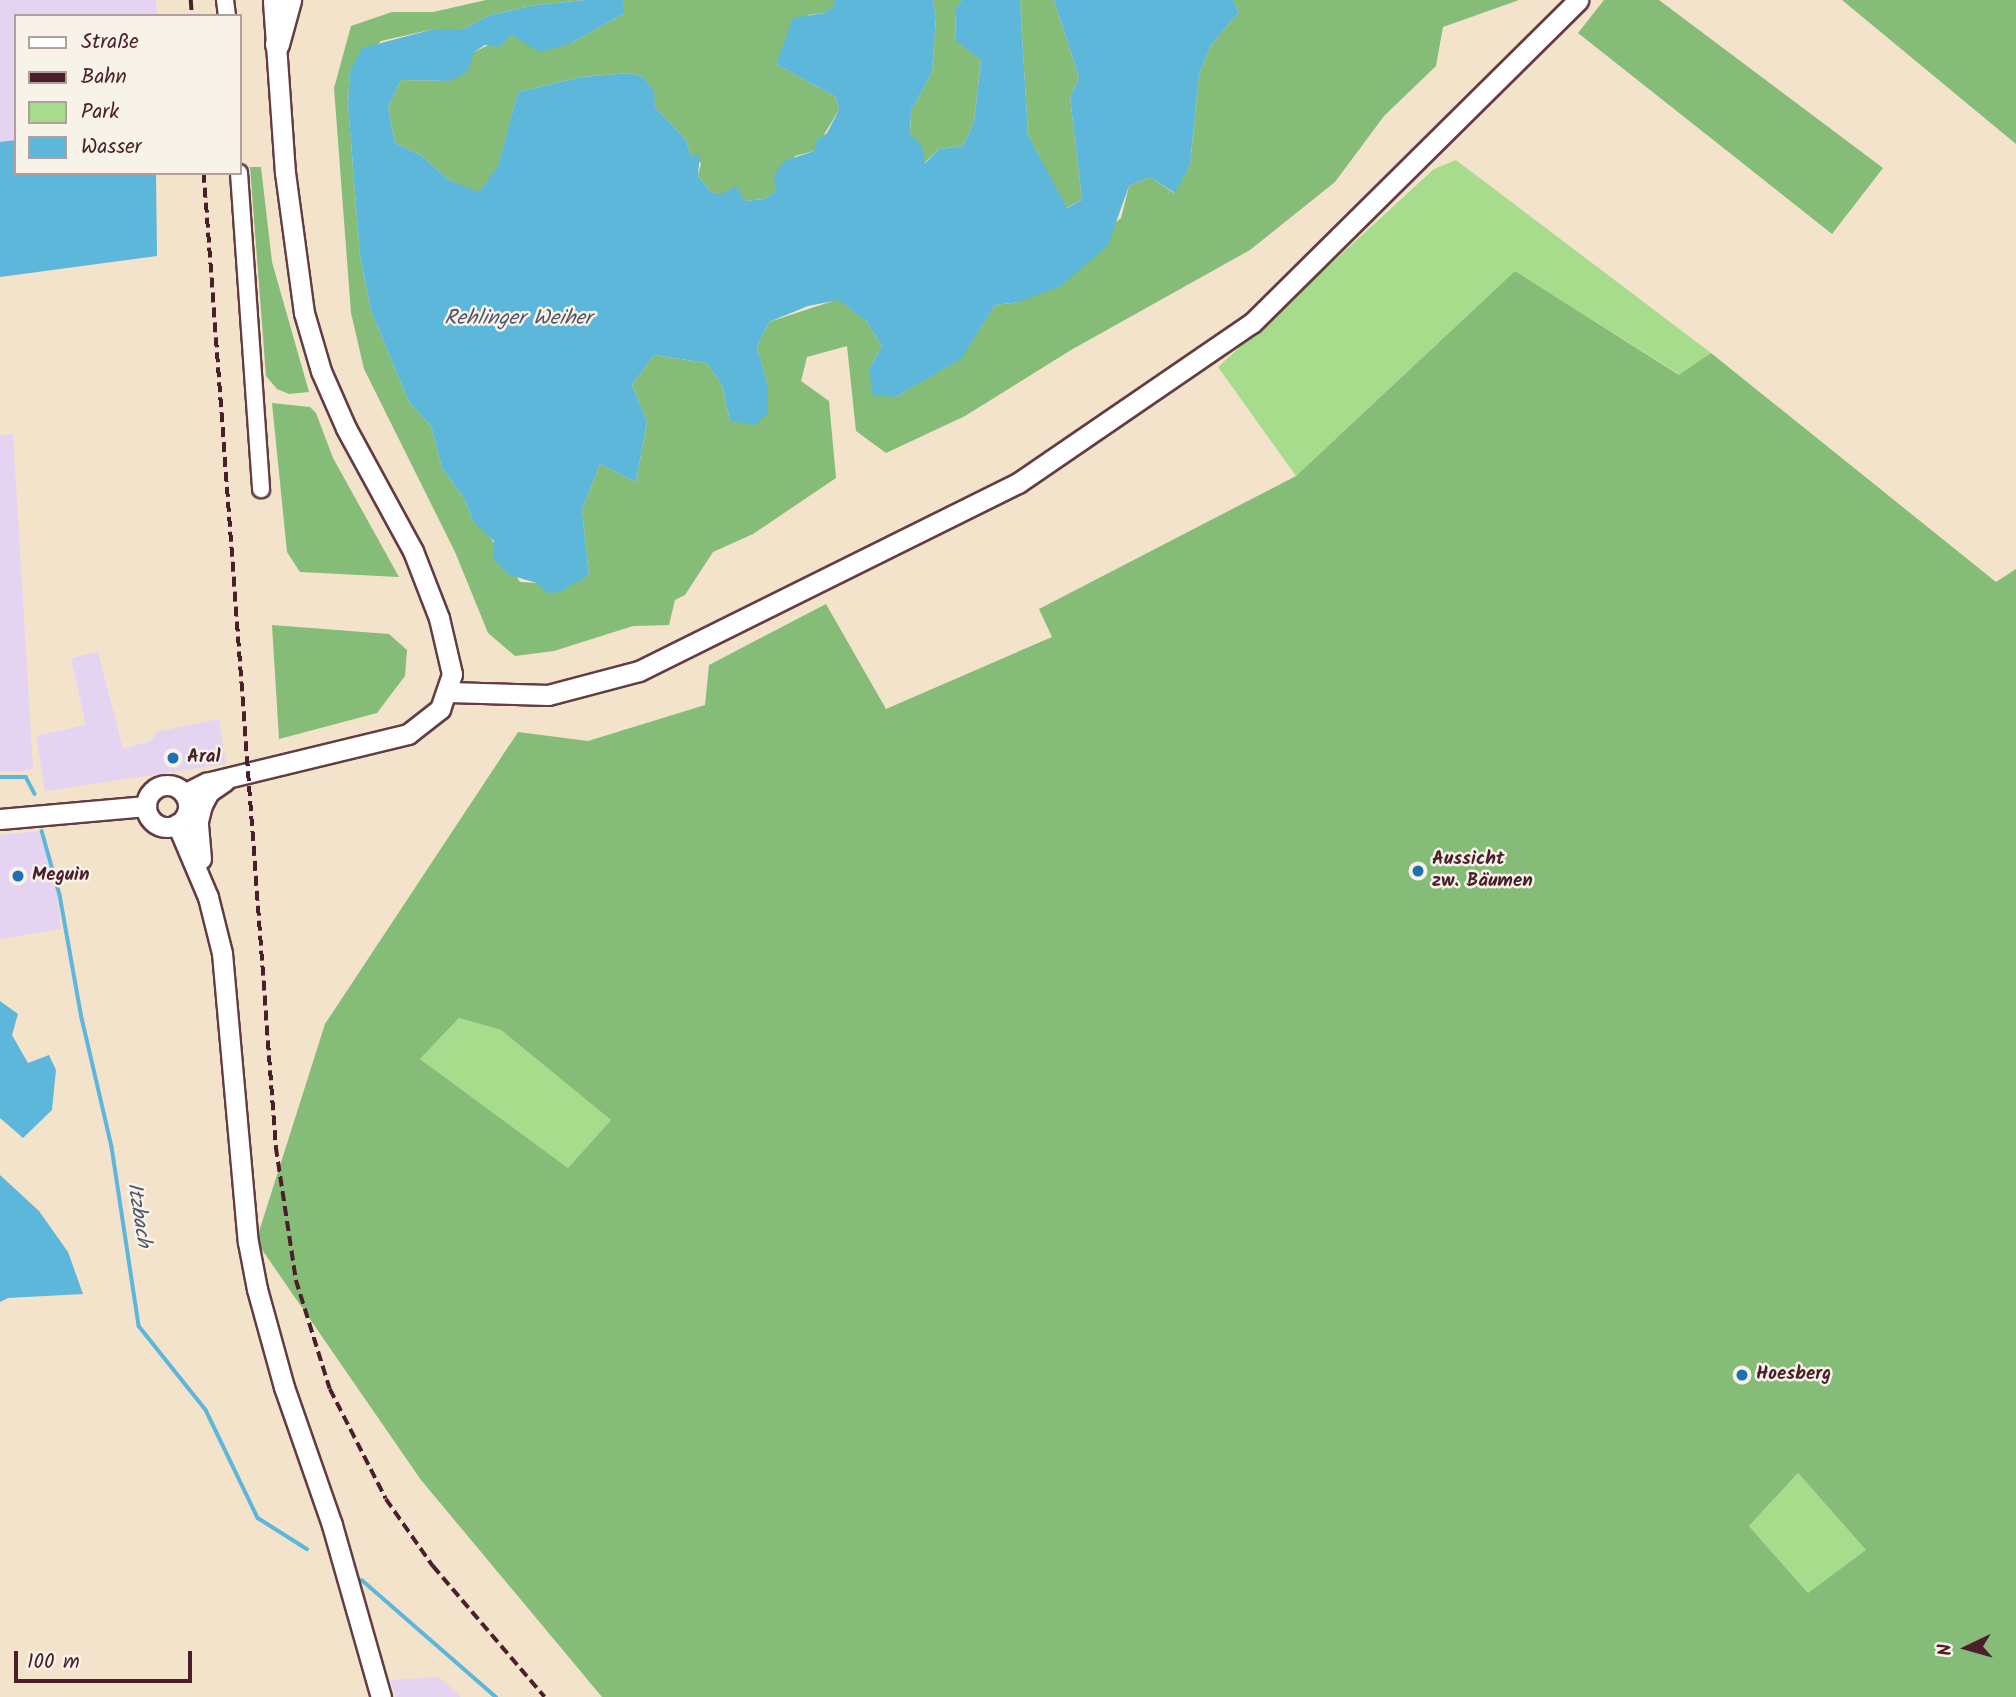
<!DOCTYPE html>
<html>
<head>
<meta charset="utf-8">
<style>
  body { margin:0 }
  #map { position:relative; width:2016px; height:1697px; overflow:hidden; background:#f4e3cb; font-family:Kalam,sans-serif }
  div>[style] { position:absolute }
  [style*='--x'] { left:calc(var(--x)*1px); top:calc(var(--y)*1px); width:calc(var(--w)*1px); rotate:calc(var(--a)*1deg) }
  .built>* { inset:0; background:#e4d3f1 }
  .green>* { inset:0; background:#a6dc8c }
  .forest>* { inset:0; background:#84bc78 }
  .water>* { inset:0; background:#5db7db }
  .stream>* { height:3.5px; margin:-1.75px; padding:0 1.75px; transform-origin:1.75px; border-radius:1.75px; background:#5db7db }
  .roads { filter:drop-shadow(2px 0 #643c43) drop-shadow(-2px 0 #643c43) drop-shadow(0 2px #643c43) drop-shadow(0 -2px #643c43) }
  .minor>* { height:16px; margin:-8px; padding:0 8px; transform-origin:8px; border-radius:8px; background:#fff }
  .major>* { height:19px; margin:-9.5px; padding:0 9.5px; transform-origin:9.5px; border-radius:9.5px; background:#fff }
  .major>.ring { margin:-9.5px; padding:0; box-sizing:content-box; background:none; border:19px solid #fff; border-radius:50% }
  .highway>* { height:23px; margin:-11.5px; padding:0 11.5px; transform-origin:11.5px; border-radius:11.5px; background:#fff }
  .rail>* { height:3.5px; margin-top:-1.75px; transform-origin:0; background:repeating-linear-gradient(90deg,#4a1f2b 0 10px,transparent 0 15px) }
  .dots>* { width:19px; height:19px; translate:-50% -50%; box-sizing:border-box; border:4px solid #f7f3e8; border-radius:50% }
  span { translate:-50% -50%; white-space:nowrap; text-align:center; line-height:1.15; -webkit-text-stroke:5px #f7f3e8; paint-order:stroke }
  .poi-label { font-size:19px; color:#4a1f2b; font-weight:700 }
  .left { translate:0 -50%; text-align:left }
  .water-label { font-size:21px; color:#515469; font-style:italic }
  .legend { position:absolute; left:14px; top:14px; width:228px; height:161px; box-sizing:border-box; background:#f7f3e8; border:2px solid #b29e9c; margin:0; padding:9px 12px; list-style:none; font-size:21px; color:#4a1f2b }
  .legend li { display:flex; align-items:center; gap:14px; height:35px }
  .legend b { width:35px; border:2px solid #b29e9c }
  .north { position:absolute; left:1932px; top:1613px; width:70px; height:70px; -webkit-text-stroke:5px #f7f3e8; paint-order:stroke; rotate:265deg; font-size:19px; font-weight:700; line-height:28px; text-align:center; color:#4a1f2b }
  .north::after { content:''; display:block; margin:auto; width:24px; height:32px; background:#4a1f2b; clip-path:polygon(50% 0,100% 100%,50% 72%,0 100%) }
  .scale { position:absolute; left:14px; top:1651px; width:178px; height:32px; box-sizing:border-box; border:4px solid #4a1f2b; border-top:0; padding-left:9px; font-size:21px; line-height:24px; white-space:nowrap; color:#4a1f2b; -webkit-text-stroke:5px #f7f3e8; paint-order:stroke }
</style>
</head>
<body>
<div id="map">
  <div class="built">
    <i style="clip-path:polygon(0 0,156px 0,157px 16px,16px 16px,16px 140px,0 142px)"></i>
    <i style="clip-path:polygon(13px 434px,33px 769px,22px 771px,0 771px,0 435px)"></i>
    <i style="clip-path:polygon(98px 652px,123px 749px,152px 741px,156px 732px,219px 719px,226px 764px,45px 791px,36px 736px,86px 725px,71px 658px)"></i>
    <i style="clip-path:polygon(39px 831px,56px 889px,61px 929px,0 939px,0 835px)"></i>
    <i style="clip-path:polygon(439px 1677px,461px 1697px,396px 1697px,390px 1680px)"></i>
  </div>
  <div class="green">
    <i style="clip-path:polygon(1456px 160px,1711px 353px,1680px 375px,1515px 271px,1296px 476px,1218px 367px,1434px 169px)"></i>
    <i style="clip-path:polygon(459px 1018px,501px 1030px,611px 1120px,568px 1168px,420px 1059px)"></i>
    <i style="clip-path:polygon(1798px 1473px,1867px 1551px,1808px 1593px,1749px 1526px)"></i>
  </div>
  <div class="forest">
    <i style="clip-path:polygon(486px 0,585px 0,536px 5px,490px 15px,463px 29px,434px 29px,381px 41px,350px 71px,348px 104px,360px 256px,371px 311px,409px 402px,431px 426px,442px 468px,464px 498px,473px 521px,484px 528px,520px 582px,537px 583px,578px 581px,589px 575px,582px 510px,600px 464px,636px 482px,647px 422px,632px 385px,654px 355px,707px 363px,722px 385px,730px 421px,767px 383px,757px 347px,769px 322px,839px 299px,866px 321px,882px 346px,869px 369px,896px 397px,960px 359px,995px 305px,1019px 302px,1121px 218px,1129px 186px,1150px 177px,1174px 193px,1190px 165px,1199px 74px,1211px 45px,1239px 12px,1233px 0,1519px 0,1443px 27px,1436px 66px,1384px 116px,1335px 182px,1250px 250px,1071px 350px,965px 416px,886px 453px,856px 431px,847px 346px,807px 357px,801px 381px,829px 401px,836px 478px,753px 534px,713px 552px,685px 595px,675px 600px,669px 625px,633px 626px,554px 651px,515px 656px,488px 633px,455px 552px,364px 369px,351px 313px,334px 88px,351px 26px,392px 12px,433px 12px)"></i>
    <i style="clip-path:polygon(623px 0,834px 0,836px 5px,824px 13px,808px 15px,776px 64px,836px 97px,839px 110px,814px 151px,795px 156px,776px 191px,764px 199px,745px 201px,711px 192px,698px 176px,701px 163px,691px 156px,686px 140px,655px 107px,653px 91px,643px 77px,630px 73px,581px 77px,518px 92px,498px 167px,479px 193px,449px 180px,422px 156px,395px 143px,388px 107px,401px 80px,450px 81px,474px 52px,511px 34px,533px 45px,570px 44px,623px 14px)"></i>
    <i style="clip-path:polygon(933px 0,962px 0,955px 10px,956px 40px,981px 60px,974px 122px,963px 146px,939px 149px,924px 163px,910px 134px,911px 111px,932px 72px,936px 17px)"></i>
    <i style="clip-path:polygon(1020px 0,1054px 0,1079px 78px,1070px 97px,1082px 200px,1066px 208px,1028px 135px)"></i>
    <i style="clip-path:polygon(1604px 0,1659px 0,1883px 168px,1832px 234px,1578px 33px)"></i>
    <i style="clip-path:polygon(1842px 0,2016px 0,2016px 144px)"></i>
    <i style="clip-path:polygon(250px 167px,261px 167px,272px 262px,309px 392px,289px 394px,277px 389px,266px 376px)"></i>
    <i style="clip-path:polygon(evenodd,1515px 271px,1679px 375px,1711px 353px,1996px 582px,2016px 569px,2016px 1697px,602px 1697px,421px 1480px,256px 1241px,325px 1024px,518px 732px,588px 741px,705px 705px,709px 665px,826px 604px,886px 709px,1052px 637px,1039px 609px,1296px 476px,1515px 271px,459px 1018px,501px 1030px,611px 1120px,568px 1168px,420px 1059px,459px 1018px,1515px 271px,1798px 1473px,1866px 1550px,1808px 1593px,1749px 1526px,1798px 1473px)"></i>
    <i style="clip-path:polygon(272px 403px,310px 407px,316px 413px,333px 458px,399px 577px,300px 572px,287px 552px)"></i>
    <i style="clip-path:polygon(272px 625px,389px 634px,407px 650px,405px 676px,377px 713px,279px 739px)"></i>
  </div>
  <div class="water">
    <i style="clip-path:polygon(585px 0,623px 0,623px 14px,570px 44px,540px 52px,511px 35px,499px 47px,485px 45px,474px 52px,467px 72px,450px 81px,401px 80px,388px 107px,395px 143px,422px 156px,449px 180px,479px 192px,498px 166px,518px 92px,581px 77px,630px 73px,643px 77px,654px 91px,655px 107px,686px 140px,691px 156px,700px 154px,698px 176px,711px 192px,722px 194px,736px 186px,745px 201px,764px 199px,776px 191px,774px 175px,784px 161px,814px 151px,816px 141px,827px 133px,839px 110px,836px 97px,776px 64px,793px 18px,824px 13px,835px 5px,834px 0,933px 0,936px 17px,932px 72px,911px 111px,910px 134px,922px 146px,925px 163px,939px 149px,963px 146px,974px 122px,981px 60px,956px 41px,955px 9px,962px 0,1020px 0,1028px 135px,1067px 208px,1082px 200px,1070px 97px,1079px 78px,1054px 0,1233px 0,1239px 12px,1211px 45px,1199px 74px,1190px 165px,1175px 193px,1150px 177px,1129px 186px,1108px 245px,1061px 286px,1019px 302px,995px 305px,961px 359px,896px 397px,873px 395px,869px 369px,882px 346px,866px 321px,839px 300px,808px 306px,769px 322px,757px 347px,767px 383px,768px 413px,755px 425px,730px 421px,722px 385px,707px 363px,654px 355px,632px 385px,647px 422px,636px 482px,600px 464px,582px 510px,589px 575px,560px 592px,547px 593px,537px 583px,509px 575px,493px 559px,494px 541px,473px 521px,464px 498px,442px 468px,431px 426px,409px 402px,371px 311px,360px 256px,348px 104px,350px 71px,362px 48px,434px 29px,463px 29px,490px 15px,536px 5px)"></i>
    <i style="clip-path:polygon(16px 140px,16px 173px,156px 173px,157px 256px,0 277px,0 142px)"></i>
    <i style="clip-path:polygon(0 1001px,18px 1014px,12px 1035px,28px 1063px,49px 1055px,56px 1070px,52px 1110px,23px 1138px,0 1118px)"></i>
    <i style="clip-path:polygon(0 1175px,39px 1211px,68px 1252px,83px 1294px,8px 1298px,0 1302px)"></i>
  </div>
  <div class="stream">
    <i style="--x:0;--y:777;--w:26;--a:0"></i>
    <i style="--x:26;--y:777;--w:19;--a:62"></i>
    <i style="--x:42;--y:831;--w:66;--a:74.3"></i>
    <i style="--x:60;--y:895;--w:125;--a:79.9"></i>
    <i style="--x:82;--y:1018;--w:132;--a:76.9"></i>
    <i style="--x:112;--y:1147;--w:181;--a:81.4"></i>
    <i style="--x:139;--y:1326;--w:107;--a:51.4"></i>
    <i style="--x:206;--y:1410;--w:120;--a:64.3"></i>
    <i style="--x:258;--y:1518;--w:58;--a:32.3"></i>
    <i style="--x:362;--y:1580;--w:178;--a:41.1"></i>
  </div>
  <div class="roads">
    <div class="minor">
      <i style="--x:225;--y:0;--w:16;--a:83"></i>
      <i style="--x:239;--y:173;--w:317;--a:86"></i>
    </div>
    <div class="major">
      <i style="--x:449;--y:692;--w:99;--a:1.7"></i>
      <i style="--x:548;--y:695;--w:94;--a:-14.8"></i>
      <i style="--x:639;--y:671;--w:423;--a:-26.4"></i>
      <i style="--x:1018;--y:483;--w:283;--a:-34.4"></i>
      <i style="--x:1252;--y:323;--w:459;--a:-44.7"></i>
      <i class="ring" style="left:146px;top:785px;width:23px;height:23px"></i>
      <i style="--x:184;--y:794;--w:25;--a:-27"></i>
      <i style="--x:206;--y:783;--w:208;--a:-13.6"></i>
      <i style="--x:408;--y:734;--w:41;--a:-38"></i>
      <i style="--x:440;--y:709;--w:37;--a:-71"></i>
      <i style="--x:452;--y:674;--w:57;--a:-103.1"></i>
      <i style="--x:439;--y:618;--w:72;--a:-111.2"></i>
      <i style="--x:413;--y:551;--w:140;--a:-118.6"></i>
      <i style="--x:346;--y:428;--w:62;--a:-113.7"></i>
      <i style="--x:321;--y:371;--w:60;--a:-106.3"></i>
      <i style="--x:304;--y:313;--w:141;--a:-97.7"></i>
      <i style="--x:285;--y:173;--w:173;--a:-94"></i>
      <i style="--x:0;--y:819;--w:147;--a:-5.1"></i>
      <i style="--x:177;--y:824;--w:79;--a:67"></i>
      <i style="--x:208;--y:897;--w:58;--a:76"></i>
      <i style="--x:222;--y:953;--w:290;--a:84.9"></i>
      <i style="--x:248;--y:1242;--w:48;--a:79.2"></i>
      <i style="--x:257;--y:1289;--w:102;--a:74.6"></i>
      <i style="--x:284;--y:1387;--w:146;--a:70.8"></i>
      <i style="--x:332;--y:1525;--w:179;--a:74.1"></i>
      <i style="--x:201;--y:859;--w:38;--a:-95"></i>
      <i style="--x:198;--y:821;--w:16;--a:-76"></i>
      <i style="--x:202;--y:805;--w:15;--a:-62"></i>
      <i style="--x:209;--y:792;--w:19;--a:-35"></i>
    </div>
    <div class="highway">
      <i style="--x:277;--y:44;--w:46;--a:-74.7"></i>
    </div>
  </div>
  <div class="rail">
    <i style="--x:191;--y:0;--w:16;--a:86"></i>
    <i style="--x:204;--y:173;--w:977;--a:85.77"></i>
    <i style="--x:276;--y:1147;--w:134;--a:81.4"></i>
    <i style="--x:296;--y:1280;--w:114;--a:72.7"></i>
    <i style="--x:330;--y:1389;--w:123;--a:63"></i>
    <i style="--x:386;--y:1499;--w:82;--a:55"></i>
    <i style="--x:433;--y:1566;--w:172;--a:49.5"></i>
  </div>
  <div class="dots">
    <i style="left:173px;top:758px;background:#1f6fb2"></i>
    <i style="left:1418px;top:871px;background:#1f6fb2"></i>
    <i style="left:18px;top:876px;background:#1f6fb2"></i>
    <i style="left:1742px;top:1375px;background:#1f6fb2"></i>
  </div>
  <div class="poi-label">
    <span class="left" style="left:187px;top:758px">Aral</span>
    <span class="left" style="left:1432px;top:871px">Aussicht<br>zw. Bäumen</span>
    <span class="left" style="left:32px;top:876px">Meguin</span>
    <span class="left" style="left:1756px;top:1375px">Hoesberg</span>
  </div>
  <div class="water-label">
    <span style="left:518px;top:319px">Rehlinger Weiher</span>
    <span style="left:138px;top:1215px;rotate:81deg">Itzbach</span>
  </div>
  <ul class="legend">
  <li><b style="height:9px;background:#fff"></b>Straße</li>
  <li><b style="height:9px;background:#4a1f2b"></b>Bahn</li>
  <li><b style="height:19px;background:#a6dc8c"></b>Park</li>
  <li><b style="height:19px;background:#5db7db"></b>Wasser</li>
  </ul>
  <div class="north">N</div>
  <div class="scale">100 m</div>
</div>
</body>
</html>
